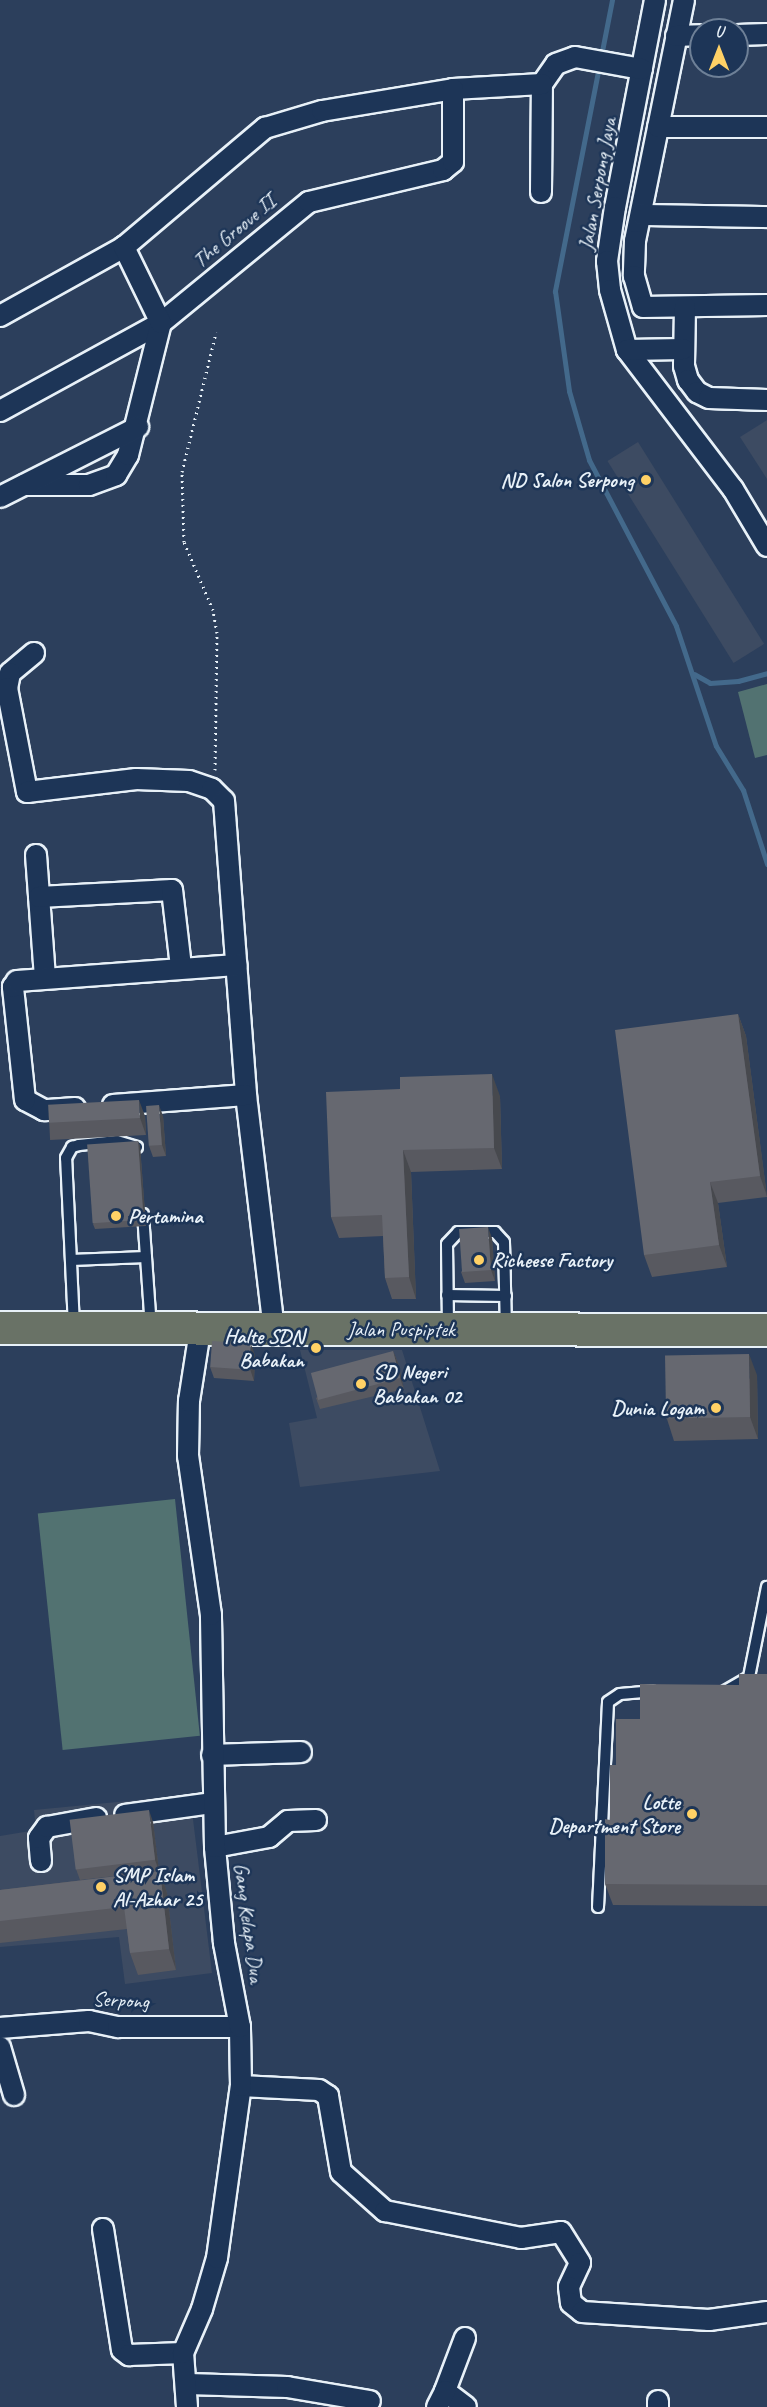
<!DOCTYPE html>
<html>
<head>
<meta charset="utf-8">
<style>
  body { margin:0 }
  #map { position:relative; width:767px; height:2407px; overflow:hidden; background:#2c3f5c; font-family:Caveat,sans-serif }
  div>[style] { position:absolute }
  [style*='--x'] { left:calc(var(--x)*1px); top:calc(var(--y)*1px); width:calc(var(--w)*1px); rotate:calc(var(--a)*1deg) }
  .built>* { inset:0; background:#3d4b62; transform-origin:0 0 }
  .green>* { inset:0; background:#527271; transform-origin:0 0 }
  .stream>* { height:5px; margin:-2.5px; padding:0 2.5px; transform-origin:2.5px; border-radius:2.5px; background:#43698b }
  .path>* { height:3px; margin-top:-1.5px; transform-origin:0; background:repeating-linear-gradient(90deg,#e8f1f8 0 1.5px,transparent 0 6px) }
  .roads { filter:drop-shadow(2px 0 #e8f1f8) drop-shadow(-2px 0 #e8f1f8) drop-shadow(0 2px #e8f1f8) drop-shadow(0 -2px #e8f1f8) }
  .lane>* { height:10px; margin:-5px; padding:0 5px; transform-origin:5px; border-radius:5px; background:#1d3557 }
  .street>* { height:20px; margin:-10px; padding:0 10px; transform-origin:10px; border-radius:10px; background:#1d3557 }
  .primary>* { height:32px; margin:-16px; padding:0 16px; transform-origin:16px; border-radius:16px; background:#697266 }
  .wall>* { inset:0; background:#585960; transform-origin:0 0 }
  .shaded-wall>* { inset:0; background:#47494e }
  .building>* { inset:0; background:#666870; transform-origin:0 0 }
  .dots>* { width:16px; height:16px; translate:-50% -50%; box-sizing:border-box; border:3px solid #1d3557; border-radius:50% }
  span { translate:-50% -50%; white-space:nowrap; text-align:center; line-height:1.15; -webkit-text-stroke:5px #1d3557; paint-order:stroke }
  .street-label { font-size:21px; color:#e8f1f8 }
  .poi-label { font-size:21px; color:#e8f1f8; font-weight:700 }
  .right { translate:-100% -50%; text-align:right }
  .left { translate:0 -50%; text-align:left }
  .north { position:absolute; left:689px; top:18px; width:60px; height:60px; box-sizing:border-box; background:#1d3557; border:2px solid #6e8097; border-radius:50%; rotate:0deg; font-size:16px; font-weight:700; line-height:24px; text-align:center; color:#e8f1f8 }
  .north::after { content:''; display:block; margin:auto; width:21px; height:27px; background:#ffd166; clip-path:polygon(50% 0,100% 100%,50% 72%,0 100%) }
</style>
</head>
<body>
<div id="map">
  <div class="built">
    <i style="clip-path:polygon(767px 420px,767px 479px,740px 437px)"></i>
    <i style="left:638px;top:442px;width:238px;height:36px;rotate:58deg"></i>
    <i style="clip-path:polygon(300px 1350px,402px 1350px,440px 1471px,300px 1487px,289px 1423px,317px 1418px)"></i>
    <i style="clip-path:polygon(190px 1795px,212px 1973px,125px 1984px,119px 1937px,0 1947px,0 1836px,36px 1830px,34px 1810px)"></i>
  </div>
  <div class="green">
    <i style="clip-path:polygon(767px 684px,767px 755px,755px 758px,738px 692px)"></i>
    <i style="left:175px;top:1499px;width:238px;height:138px;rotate:84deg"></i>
  </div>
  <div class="stream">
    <i style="--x:612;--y:0;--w:297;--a:101.1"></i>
    <i style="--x:555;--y:291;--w:101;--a:82"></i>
    <i style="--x:569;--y:391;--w:72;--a:73.8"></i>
    <i style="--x:589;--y:460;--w:187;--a:62.3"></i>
    <i style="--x:676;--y:626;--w:126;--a:71.6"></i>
    <i style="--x:716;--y:746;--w:52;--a:58.5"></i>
    <i style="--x:743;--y:790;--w:78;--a:72"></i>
    <i style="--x:694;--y:674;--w:18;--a:29"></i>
    <i style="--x:710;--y:683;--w:28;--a:-4"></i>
    <i style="--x:738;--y:681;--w:30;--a:-15"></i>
  </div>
  <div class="path">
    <i style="--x:215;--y:770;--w:137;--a:-89.2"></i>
    <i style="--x:217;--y:633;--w:23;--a:-100"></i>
    <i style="--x:213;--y:610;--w:74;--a:-113.1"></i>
    <i style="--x:184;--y:542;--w:70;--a:-91.6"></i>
    <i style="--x:182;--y:472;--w:144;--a:-76.3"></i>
  </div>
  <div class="roads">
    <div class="lane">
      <i style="--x:143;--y:1214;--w:113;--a:86"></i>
      <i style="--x:71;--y:1260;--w:75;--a:-2.3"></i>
      <i style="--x:447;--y:1295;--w:59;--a:1"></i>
      <i style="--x:74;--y:1326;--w:168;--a:-92.7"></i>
      <i style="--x:66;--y:1158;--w:13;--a:-61"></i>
      <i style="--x:72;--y:1147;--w:7;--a:-16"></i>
      <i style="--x:79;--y:1145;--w:38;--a:-6"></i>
      <i style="--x:117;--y:1141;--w:21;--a:17"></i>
      <i style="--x:448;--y:1326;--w:82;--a:-90.7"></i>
      <i style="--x:447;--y:1244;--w:16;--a:-47"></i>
      <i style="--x:458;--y:1232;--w:37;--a:0"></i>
      <i style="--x:495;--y:1232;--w:13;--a:48"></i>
      <i style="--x:504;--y:1242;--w:86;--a:88.7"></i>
      <i style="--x:725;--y:1691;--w:28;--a:-30"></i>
      <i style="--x:749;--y:1677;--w:92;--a:-78.7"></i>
      <i style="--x:598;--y:1907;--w:205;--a:-87.2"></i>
      <i style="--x:608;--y:1702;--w:14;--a:-34"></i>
      <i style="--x:620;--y:1694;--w:32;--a:-5"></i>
    </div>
    <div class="street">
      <i style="--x:655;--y:0;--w:211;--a:100.9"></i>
      <i style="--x:615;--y:207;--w:55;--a:98.4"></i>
      <i style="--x:607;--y:261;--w:29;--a:84"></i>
      <i style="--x:610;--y:290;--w:62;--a:74.2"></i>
      <i style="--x:627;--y:350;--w:175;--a:52.7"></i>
      <i style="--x:733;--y:489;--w:66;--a:59.2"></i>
      <i style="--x:684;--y:0;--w:246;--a:101.5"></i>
      <i style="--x:635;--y:241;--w:35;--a:92"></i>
      <i style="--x:634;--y:276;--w:32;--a:74"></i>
      <i style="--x:643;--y:307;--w:124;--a:-0.9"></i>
      <i style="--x:737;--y:35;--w:30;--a:-2"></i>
      <i style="--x:676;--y:36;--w:25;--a:-2"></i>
      <i style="--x:658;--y:127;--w:109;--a:0"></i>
      <i style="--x:541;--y:192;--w:108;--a:-89.5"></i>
      <i style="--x:542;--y:84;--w:24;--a:-55"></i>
      <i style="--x:556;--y:64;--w:20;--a:-20"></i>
      <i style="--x:575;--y:57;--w:68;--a:10.2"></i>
      <i style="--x:641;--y:215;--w:126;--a:0.9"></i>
      <i style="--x:685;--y:307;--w:59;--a:91"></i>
      <i style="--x:684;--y:366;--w:15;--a:74"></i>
      <i style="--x:688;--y:380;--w:15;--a:53"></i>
      <i style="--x:697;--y:392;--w:13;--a:27"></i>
      <i style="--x:709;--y:398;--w:58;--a:2"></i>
      <i style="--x:0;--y:316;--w:142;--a:-29.1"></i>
      <i style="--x:124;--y:247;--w:185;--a:-40.2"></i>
      <i style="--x:265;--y:128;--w:59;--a:-16.6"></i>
      <i style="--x:322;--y:111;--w:133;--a:-9.5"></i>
      <i style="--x:453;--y:89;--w:89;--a:-3.2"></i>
      <i style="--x:627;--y:350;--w:56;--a:-1"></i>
      <i style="--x:0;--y:411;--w:183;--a:-28.7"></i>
      <i style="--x:161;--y:323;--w:191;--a:-39.3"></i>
      <i style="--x:309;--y:202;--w:138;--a:-13.4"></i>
      <i style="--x:443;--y:170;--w:13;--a:-39"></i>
      <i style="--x:453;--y:162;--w:73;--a:-90"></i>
      <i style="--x:24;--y:485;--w:65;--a:0"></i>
      <i style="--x:89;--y:485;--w:29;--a:-20"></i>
      <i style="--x:116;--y:475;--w:23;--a:-59"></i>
      <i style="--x:128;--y:455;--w:136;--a:-76"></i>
      <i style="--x:161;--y:323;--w:85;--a:-116"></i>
      <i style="--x:0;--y:497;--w:155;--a:-26.9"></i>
      <i style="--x:34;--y:653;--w:31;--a:140"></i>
      <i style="--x:10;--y:673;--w:15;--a:101"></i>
      <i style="--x:7;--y:688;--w:106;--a:79.1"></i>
      <i style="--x:27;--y:792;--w:110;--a:-6.8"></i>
      <i style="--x:136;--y:779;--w:53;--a:2.2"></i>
      <i style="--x:189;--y:781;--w:24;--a:19"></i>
      <i style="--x:212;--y:789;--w:17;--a:45"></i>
      <i style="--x:224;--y:801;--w:295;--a:85.7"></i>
      <i style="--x:246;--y:1095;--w:236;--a:83.2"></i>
      <i style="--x:36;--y:855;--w:122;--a:85.8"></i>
      <i style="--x:39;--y:897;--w:133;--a:-3"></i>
      <i style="--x:172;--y:890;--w:78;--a:83.3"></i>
      <i style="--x:113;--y:1105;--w:133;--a:-4.3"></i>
      <i style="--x:75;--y:1108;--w:31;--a:176"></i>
      <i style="--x:44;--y:1110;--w:21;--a:-152"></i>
      <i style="--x:25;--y:1100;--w:114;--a:-96.1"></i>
      <i style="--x:13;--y:987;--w:7;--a:-56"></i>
      <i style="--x:17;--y:981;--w:220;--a:-4.2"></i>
      <i style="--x:212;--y:1755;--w:89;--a:-1.9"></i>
      <i style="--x:125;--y:1815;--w:89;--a:-7.8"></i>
      <i style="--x:215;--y:1847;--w:55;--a:-10.5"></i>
      <i style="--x:269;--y:1837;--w:25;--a:-40"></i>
      <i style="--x:288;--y:1821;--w:28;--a:-2"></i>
      <i style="--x:41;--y:1861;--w:23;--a:-95"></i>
      <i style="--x:39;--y:1838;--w:14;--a:-54"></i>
      <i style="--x:47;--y:1827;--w:50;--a:-10.4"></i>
      <i style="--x:0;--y:2028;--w:89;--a:-4.5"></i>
      <i style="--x:89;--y:2021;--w:30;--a:12"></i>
      <i style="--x:118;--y:2027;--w:122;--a:0"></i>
      <i style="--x:0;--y:2047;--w:50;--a:73.7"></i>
      <i style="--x:241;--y:2086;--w:78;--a:2.9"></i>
      <i style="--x:319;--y:2090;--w:11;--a:34"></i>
      <i style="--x:328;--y:2096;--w:77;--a:80.3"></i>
      <i style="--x:341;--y:2172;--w:59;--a:41.6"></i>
      <i style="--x:385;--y:2211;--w:139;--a:11.2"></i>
      <i style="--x:521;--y:2238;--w:40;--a:-8.5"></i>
      <i style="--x:561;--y:2232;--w:36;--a:58"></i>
      <i style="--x:580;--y:2263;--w:26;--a:115"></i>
      <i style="--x:569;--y:2287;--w:16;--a:83"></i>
      <i style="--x:571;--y:2303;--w:14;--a:39"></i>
      <i style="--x:582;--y:2312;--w:127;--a:3.6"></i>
      <i style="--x:709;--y:2320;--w:59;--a:-7.9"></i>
      <i style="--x:103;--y:2229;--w:122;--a:81.1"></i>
      <i style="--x:122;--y:2350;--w:9;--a:36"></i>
      <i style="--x:129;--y:2355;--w:54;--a:-2.1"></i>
      <i style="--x:465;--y:2338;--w:57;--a:110.7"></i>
      <i style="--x:445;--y:2391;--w:26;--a:37"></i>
      <i style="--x:188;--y:2384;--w:99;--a:1.7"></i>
      <i style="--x:287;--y:2387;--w:84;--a:9.6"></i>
      <i style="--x:187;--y:2407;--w:54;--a:-94.2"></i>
      <i style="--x:183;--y:2353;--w:48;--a:-66.6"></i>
      <i style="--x:202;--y:2309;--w:53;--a:-73.6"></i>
      <i style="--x:217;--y:2258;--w:174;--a:-82.1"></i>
      <i style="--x:241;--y:2086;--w:59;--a:-91"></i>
      <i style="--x:240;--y:2027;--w:86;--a:-100.8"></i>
      <i style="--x:224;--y:1943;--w:96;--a:-95.4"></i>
      <i style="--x:215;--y:1847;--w:232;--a:-91"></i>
      <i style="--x:211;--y:1615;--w:161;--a:-98.2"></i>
      <i style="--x:188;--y:1456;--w:55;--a:-89"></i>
      <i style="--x:189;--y:1401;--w:71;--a:-81.1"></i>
      <i style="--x:437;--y:2407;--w:18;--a:-63"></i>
      <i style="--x:658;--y:2407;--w:6;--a:-90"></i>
    </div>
    <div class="primary">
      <i style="--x:0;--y:1328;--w:767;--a:0.15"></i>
    </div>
  </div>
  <div class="wall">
    <i style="clip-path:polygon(738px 1014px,746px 1036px,767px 1197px,718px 1203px,727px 1267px,652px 1277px,644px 1255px)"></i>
    <i style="clip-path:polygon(400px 1089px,500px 1096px,502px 1169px,411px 1172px,416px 1299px,392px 1299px,385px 1278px,383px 1236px,339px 1238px,331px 1217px)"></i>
    <i style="left:145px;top:1116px;width:19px;height:96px;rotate:87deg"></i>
    <i style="clip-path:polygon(163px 1116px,166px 1156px,153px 1157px,149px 1146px)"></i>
    <i style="clip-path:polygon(138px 1141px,140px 1146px,146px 1226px,95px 1229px,93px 1224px)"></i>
    <i style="clip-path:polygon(492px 1238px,495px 1281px,465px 1283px,461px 1272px)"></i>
    <i style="clip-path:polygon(393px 1351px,398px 1363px,404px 1389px,320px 1409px,316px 1398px)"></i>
    <i style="clip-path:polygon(255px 1355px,254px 1381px,214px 1378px,210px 1367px)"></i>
    <i style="clip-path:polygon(757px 1375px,758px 1439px,674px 1441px,667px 1419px)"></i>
    <i style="clip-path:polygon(767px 1674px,767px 1906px,613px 1905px,605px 1884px,610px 1820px,616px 1765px,739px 1685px)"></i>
    <i style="clip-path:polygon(153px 1822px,159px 1871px,80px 1880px,76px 1869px)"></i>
    <i style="clip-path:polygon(160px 1871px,167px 1893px,176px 1970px,138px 1975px,130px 1953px,127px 1929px,0 1943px,0 1890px)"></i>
  </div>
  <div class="shaded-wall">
    <i style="clip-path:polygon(738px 1014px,746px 1036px,767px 1196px,760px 1176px)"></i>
    <i style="clip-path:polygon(492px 1074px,500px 1096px,502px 1169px,494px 1148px)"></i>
    <i style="clip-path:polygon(139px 1100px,145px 1116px,146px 1135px,140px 1118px)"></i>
    <i style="clip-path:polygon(159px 1105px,163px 1116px,166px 1156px,162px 1145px)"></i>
    <i style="clip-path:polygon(138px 1141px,140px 1146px,146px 1226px,144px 1220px)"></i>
    <i style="clip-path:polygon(403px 1150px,411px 1172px,416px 1299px,409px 1277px)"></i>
    <i style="clip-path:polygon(710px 1182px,718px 1203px,727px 1267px,719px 1245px)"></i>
    <i style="clip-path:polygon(488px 1227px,492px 1238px,495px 1281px,491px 1270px)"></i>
    <i style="clip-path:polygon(251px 1344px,255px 1355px,254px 1381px,250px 1369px)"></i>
    <i style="clip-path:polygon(393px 1351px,398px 1363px,404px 1389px,400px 1378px)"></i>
    <i style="clip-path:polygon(749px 1354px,757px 1375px,758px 1439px,750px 1417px)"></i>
    <i style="clip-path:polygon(149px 1810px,153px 1822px,159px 1871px,155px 1860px)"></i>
    <i style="clip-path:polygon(160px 1871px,167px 1893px,176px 1970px,169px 1949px)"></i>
  </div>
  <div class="building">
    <i style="clip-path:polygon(738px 1014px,760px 1176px,710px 1182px,719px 1245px,644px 1255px,615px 1030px)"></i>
    <i style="clip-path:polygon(492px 1074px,494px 1148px,403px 1150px,409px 1277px,385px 1278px,382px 1215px,331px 1217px,326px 1092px,400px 1089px,400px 1077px)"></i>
    <i style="left:139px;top:1100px;width:18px;height:91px;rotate:87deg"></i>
    <i style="left:159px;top:1105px;width:40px;height:13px;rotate:86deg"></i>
    <i style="left:138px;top:1141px;width:79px;height:51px;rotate:86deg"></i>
    <i style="left:488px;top:1227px;width:43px;height:29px;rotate:86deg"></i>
    <i style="left:212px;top:1341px;width:39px;height:26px;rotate:4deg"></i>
    <i style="left:393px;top:1351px;width:28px;height:85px;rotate:75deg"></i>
    <i style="left:749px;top:1354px;width:63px;height:84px;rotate:89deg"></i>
    <i style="clip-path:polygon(739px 1674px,767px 1674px,767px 1885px,605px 1884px,605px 1819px,610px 1820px,610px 1765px,616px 1765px,616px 1719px,640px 1719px,640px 1684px,739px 1685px)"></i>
    <i style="left:149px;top:1810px;width:50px;height:80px;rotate:83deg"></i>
    <i style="clip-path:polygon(160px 1871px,169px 1949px,130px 1953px,124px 1907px,0 1921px,0 1890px)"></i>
  </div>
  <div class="dots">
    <i style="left:646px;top:480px;background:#ffd166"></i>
    <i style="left:116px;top:1216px;background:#ffd166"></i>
    <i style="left:479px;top:1260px;background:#ffd166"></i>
    <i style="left:316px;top:1348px;background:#ffd166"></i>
    <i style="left:361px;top:1384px;background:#ffd166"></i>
    <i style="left:716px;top:1408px;background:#ffd166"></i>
    <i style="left:692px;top:1814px;background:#ffd166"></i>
    <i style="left:101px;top:1887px;background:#ffd166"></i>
  </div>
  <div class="street-label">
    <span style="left:597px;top:184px;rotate:-80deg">Jalan Serpong Jaya</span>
    <span style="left:234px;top:231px;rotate:-40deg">The Groove II</span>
    <span style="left:401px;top:1329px">Jalan Puspiptek</span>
    <span style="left:249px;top:1923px;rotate:82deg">Gang Kelapa Dua</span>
    <span style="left:121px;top:2000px;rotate:3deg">Serpong</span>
  </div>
  <div class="poi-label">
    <span class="right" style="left:634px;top:480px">ND Salon Serpong</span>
    <span class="left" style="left:128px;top:1216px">Pertamina</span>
    <span class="left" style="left:491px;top:1260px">Richeese Factory</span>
    <span class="right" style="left:304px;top:1348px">Halte SDN<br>Babakan</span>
    <span class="left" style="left:373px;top:1384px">SD Negeri<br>Babakan 02</span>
    <span class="right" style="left:704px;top:1408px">Dunia Logam</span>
    <span class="right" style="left:680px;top:1814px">Lotte<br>Department Store</span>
    <span class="left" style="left:113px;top:1887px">SMP Islam<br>Al-Azhar 25</span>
  </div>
  <div class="north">U</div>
</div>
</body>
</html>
